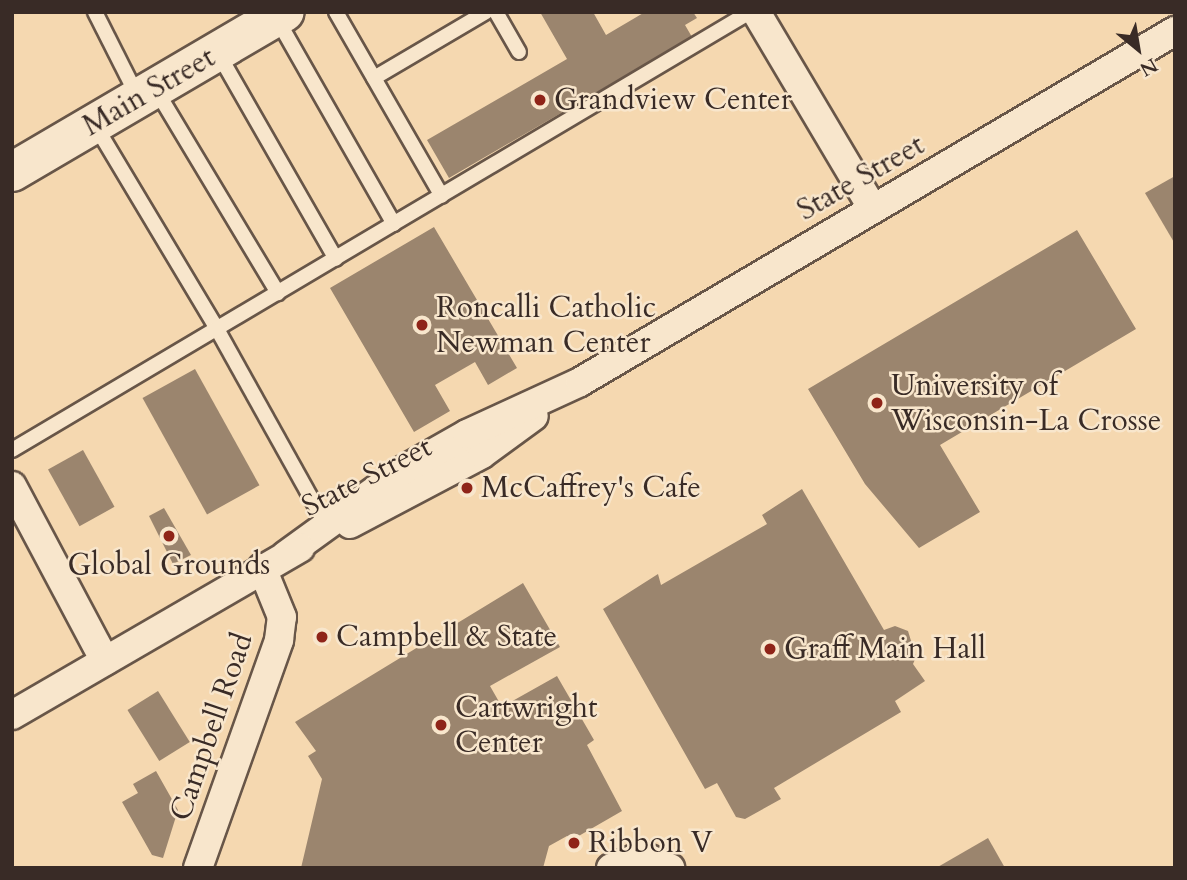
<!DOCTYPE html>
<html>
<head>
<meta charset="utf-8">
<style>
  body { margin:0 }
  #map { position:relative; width:1187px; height:880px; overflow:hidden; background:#f5d8b0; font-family:Cardo,serif }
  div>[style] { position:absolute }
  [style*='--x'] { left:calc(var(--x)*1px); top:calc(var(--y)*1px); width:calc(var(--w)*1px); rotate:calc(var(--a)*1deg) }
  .building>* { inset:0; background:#9b856e; transform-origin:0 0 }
  .roads { filter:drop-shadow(2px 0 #685648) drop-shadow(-2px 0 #685648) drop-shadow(0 2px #685648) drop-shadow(0 -2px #685648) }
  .lane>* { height:14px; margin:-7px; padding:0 7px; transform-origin:7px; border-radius:7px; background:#f8e6cc }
  .street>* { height:28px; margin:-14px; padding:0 14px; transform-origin:14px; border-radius:14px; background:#f8e6cc }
  .secondary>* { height:38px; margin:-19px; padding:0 19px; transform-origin:19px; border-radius:19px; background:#f8e6cc }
  .dots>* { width:19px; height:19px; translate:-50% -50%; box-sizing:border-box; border:4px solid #f8e6cc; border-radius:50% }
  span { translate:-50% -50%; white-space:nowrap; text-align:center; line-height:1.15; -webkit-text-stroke:5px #f8e6cc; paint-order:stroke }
  .street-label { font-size:30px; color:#392b26 }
  .poi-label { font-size:30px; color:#392b26 }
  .left { translate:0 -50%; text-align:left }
  .frame { position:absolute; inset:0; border:14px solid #392b26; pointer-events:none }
  .north { position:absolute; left:1103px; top:14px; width:70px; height:70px; -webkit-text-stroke:5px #f8e6cc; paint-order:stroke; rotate:150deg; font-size:19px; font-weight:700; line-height:28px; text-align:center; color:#392b26 }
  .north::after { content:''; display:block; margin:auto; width:24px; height:32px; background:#392b26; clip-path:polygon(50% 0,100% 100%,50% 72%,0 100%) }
</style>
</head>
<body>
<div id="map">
  <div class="building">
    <i style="clip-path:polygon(540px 12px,593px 12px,606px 35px,645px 12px,693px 12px,697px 18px,685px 25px,692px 37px,449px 178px,427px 140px,567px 59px)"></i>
    <i style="clip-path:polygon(1175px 176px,1175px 244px,1145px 193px)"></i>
    <i style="clip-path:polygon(434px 227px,517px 368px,488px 385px,475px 362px,435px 385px,450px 411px,414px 432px,330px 288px)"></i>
    <i style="clip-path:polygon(1077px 230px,1136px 329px,940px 445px,980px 512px,919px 548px,865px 484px,808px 389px)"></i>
    <i style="left:195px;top:369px;width:133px;height:60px;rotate:61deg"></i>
    <i style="left:83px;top:450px;width:65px;height:40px;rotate:61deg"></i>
    <i style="clip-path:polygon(802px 489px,884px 630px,895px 626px,908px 631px,916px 657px,913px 664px,925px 681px,895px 701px,901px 712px,774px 788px,781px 799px,745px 819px,736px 817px,717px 783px,705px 789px,603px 609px,658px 574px,661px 585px,767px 524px,762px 515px)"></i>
    <i style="clip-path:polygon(164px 508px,191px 555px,173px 564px,149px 516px)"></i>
    <i style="clip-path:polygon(523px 583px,560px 647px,490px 686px,502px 707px,557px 676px,594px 740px,587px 745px,622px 811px,570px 841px,567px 836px,549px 846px,543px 868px,301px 868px,322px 779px,308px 756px,316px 751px,295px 722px)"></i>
    <i style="left:158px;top:691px;width:60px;height:36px;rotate:58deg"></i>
    <i style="clip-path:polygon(156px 771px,178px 810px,163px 858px,152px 855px,122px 802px,138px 793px,133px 784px)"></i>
    <i style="clip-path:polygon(988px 838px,1005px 868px,936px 868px)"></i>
  </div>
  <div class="roads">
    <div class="lane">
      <i style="--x:95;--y:12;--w:95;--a:63.2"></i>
      <i style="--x:336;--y:12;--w:212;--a:60.1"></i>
      <i style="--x:496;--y:12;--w:46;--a:60.1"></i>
      <i style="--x:277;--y:19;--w:236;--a:60.3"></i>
      <i style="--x:218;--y:53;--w:237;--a:60.2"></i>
      <i style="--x:374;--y:78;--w:130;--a:-30.5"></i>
      <i style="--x:156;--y:90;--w:237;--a:59"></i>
      <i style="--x:95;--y:125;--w:238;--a:59.1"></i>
      <i style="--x:217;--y:329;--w:224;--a:60.9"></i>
      <i style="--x:12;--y:450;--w:858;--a:-30.69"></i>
    </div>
    <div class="street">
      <i style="--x:756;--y:12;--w:229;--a:59.3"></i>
      <i style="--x:12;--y:486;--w:198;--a:62"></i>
      <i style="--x:350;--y:524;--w:149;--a:-27.9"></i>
      <i style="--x:482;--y:454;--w:64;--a:-36.2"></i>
      <i style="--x:286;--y:555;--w:143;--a:-35.9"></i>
      <i style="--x:402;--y:471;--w:75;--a:-29.6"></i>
      <i style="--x:467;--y:434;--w:124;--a:-24.7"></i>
      <i style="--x:580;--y:382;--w:691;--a:-30.54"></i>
      <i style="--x:12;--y:715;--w:333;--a:-30.1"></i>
      <i style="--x:198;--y:868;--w:242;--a:-70.4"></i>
      <i style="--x:279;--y:640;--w:23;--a:-83"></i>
      <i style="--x:282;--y:617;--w:53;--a:-112.2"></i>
      <i style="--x:611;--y:868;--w:34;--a:-21"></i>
      <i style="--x:643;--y:856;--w:30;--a:24"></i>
    </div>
    <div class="secondary">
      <i style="--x:12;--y:172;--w:316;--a:-30.4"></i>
    </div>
  </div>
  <div class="dots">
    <i style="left:540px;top:100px;background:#8f2418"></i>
    <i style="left:422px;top:325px;background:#8f2418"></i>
    <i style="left:877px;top:403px;background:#8f2418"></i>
    <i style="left:467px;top:488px;background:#8f2418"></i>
    <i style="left:169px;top:536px;background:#8f2418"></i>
    <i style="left:322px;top:637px;background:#8f2418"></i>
    <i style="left:770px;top:649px;background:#8f2418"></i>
    <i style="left:441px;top:725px;background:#8f2418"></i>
    <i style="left:574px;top:843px;background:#8f2418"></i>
  </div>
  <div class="street-label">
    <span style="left:149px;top:92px;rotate:-30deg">Main Street</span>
    <span style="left:861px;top:178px;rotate:-30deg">State Street</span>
    <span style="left:367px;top:477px;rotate:-27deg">State Street</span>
    <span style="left:212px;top:727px;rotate:-71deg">Campbell Road</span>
  </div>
  <div class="poi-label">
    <span class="left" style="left:554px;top:100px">Grandview Center</span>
    <span class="left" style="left:436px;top:325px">Roncalli Catholic<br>Newman Center</span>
    <span class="left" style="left:891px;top:403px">University of<br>Wisconsin-La Crosse</span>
    <span class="left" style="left:481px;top:488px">McCaffrey's Cafe</span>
    <span style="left:169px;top:565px">Global Grounds</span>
    <span class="left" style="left:336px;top:637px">Campbell &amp; State</span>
    <span class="left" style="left:784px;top:649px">Graff Main Hall</span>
    <span class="left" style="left:455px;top:725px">Cartwright<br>Center</span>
    <span class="left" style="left:588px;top:843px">Ribbon V</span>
  </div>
  <div class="frame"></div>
  <div class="north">N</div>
</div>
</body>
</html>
